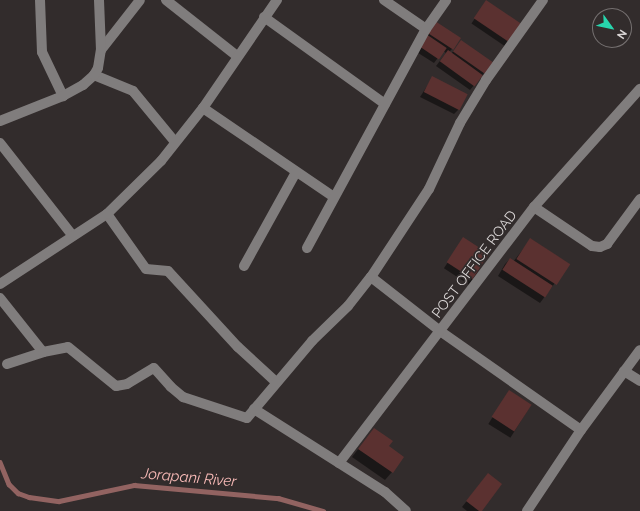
<!DOCTYPE html>
<html>
<head>
<meta charset="utf-8">
<style>
  body { margin:0 }
  #map { position:relative; width:640px; height:511px; overflow:hidden; background:#322c2c; font-family:Raleway,sans-serif }
  div>[style] { position:absolute }
  [style*='--x'] { left:calc(var(--x)*1px); top:calc(var(--y)*1px); width:calc(var(--w)*1px); rotate:calc(var(--a)*1deg) }
  .shadow>* { inset:0; background:#0007; transform-origin:0 0 }
  .stream>* { height:4.5px; margin:-2.25px; padding:0 2.25px; transform-origin:2.25px; border-radius:2.25px; background:#926361 }
  .building>* { inset:0; background:#5b3130; transform-origin:0 0 }
  .minor>* { height:10px; margin:-5px; padding:0 5px; transform-origin:5px; border-radius:5px; background:#807d7d }
  span { translate:-50% -50%; white-space:nowrap; text-align:center; line-height:1.15; -webkit-text-stroke:3.5px #322c2c; paint-order:stroke }
  .street-label { font-size:14px; color:#dad6d6 }
  .water-label { font-size:15px; color:#fabbb8; font-style:italic }
  .north { position:absolute; left:592px; top:8px; width:40px; height:40px; box-sizing:border-box; background:#322c2c; border:1px solid #757070; border-radius:50%; rotate:123deg; font-size:11px; font-weight:700; line-height:16px; text-align:center; color:#dad6d6 }
  .north::after { content:''; display:block; margin:auto; width:14px; height:18px; background:#28d5ad; clip-path:polygon(50% 0,100% 100%,50% 72%,0 100%) }
</style>
</head>
<body>
<div id="map">
  <div class="shadow">
    <i style="left:486px;top:2px;width:40px;height:26px;rotate:34deg"></i>
    <i style="clip-path:polygon(431px 27px,453px 48px,449px 52px,451px 54px,461px 42px,484px 73px,470px 90px,436px 66px,446px 53px,443px 51px,434px 63px,415px 51px)"></i>
    <i style="clip-path:polygon(433px 77px,459px 109px,454px 114px,420px 97px)"></i>
    <i style="left:463px;top:239px;width:30px;height:35px;rotate:33deg"></i>
    <i style="clip-path:polygon(531px 239px,569px 264px,540px 303px,498px 276px,505px 264px,510px 259px,513px 262px)"></i>
    <i style="left:509px;top:391px;width:26px;height:39px;rotate:32deg"></i>
    <i style="clip-path:polygon(374px 429px,387px 446px,392px 472px,385px 480px,352px 457px)"></i>
    <i style="clip-path:polygon(488px 474px,480px 511px,467px 511px,462px 507px)"></i>
  </div>
  <div class="stream">
    <i style="--x:0;--y:462;--w:24;--a:68"></i>
    <i style="--x:9;--y:484;--w:13;--a:45"></i>
    <i style="--x:18;--y:493;--w:12;--a:20"></i>
    <i style="--x:29;--y:497;--w:30;--a:8"></i>
    <i style="--x:59;--y:501;--w:77;--a:-12"></i>
    <i style="--x:134;--y:485;--w:145;--a:5.2"></i>
    <i style="--x:278;--y:498;--w:47;--a:16.1"></i>
  </div>
  <div class="building">
    <i style="left:486px;top:0;width:42px;height:22px;rotate:34deg"></i>
    <i style="left:435px;top:21px;width:31px;height:14px;rotate:33deg"></i>
    <i style="left:426px;top:34px;width:25px;height:14px;rotate:34deg"></i>
    <i style="left:461px;top:40px;width:39px;height:14px;rotate:35deg"></i>
    <i style="left:448px;top:50px;width:43px;height:14px;rotate:36deg"></i>
    <i style="left:432px;top:76px;width:40px;height:18px;rotate:27deg"></i>
    <i style="left:463px;top:237px;width:31px;height:30px;rotate:33deg"></i>
    <i style="left:530px;top:238px;width:48px;height:25px;rotate:33deg"></i>
    <i style="left:510px;top:258px;width:51px;height:14px;rotate:33deg"></i>
    <i style="left:509px;top:390px;width:27px;height:32px;rotate:33deg"></i>
    <i style="clip-path:polygon(374px 428px,393px 441px,389px 446px,404px 457px,393px 473px,358px 449px)"></i>
    <i style="clip-path:polygon(488px 473px,502px 484px,482px 511px,479px 511px,466px 501px)"></i>
  </div>
  <div class="minor">
    <i style="--x:40;--y:0;--w:52;--a:87.8"></i>
    <i style="--x:42;--y:52;--w:49;--a:64.5"></i>
    <i style="--x:166;--y:0;--w:90;--a:38.3"></i>
    <i style="--x:384;--y:0;--w:51;--a:34.6"></i>
    <i style="--x:264;--y:17;--w:149;--a:35.7"></i>
    <i style="--x:101;--y:50;--w:63;--a:-52"></i>
    <i style="--x:94;--y:75;--w:42;--a:22.3"></i>
    <i style="--x:133;--y:91;--w:66;--a:50.5"></i>
    <i style="--x:203;--y:108;--w:158;--a:34.2"></i>
    <i style="--x:0;--y:121;--w:68;--a:-21.6"></i>
    <i style="--x:63;--y:96;--w:23;--a:-29"></i>
    <i style="--x:83;--y:85;--w:15;--a:-42"></i>
    <i style="--x:94;--y:75;--w:8;--a:-60"></i>
    <i style="--x:98;--y:68;--w:18;--a:-81"></i>
    <i style="--x:101;--y:50;--w:50;--a:-92.3"></i>
    <i style="--x:0;--y:143;--w:118;--a:51.9"></i>
    <i style="--x:534;--y:207;--w:70;--a:33.9"></i>
    <i style="--x:592;--y:246;--w:8;--a:7"></i>
    <i style="--x:600;--y:247;--w:8;--a:-23"></i>
    <i style="--x:607;--y:244;--w:56;--a:-53.7"></i>
    <i style="--x:107;--y:214;--w:67;--a:54.7"></i>
    <i style="--x:146;--y:269;--w:22;--a:5"></i>
    <i style="--x:168;--y:271;--w:103;--a:47.4"></i>
    <i style="--x:238;--y:347;--w:52;--a:42.6"></i>
    <i style="--x:307;--y:248;--w:249;--a:-61.5"></i>
    <i style="--x:426;--y:29;--w:35;--a:-55"></i>
    <i style="--x:244;--y:266;--w:107;--a:-61"></i>
    <i style="--x:371;--y:277;--w:88;--a:38"></i>
    <i style="--x:440;--y:331;--w:172;--a:35.1"></i>
    <i style="--x:0;--y:284;--w:128;--a:-33.2"></i>
    <i style="--x:107;--y:214;--w:76;--a:-44.5"></i>
    <i style="--x:161;--y:161;--w:68;--a:-51.6"></i>
    <i style="--x:203;--y:108;--w:131;--a:-55.6"></i>
    <i style="--x:0;--y:298;--w:69;--a:51.5"></i>
    <i style="--x:7;--y:364;--w:38;--a:-18"></i>
    <i style="--x:43;--y:352;--w:25;--a:-11"></i>
    <i style="--x:68;--y:347;--w:62;--a:39.1"></i>
    <i style="--x:116;--y:386;--w:11;--a:-10"></i>
    <i style="--x:127;--y:384;--w:31;--a:-31"></i>
    <i style="--x:154;--y:368;--w:25;--a:48"></i>
    <i style="--x:171;--y:387;--w:16;--a:40"></i>
    <i style="--x:183;--y:397;--w:67;--a:18.2"></i>
    <i style="--x:247;--y:418;--w:101;--a:-49.8"></i>
    <i style="--x:312;--y:341;--w:50;--a:-44.2"></i>
    <i style="--x:348;--y:306;--w:37;--a:-52"></i>
    <i style="--x:371;--y:277;--w:105;--a:-56.6"></i>
    <i style="--x:429;--y:189;--w:73;--a:-64.8"></i>
    <i style="--x:460;--y:123;--w:50;--a:-58.8"></i>
    <i style="--x:486;--y:80;--w:98;--a:-54.5"></i>
    <i style="--x:624;--y:371;--w:19;--a:32"></i>
    <i style="--x:254;--y:409;--w:155;--a:32.4"></i>
    <i style="--x:385;--y:492;--w:28;--a:42"></i>
    <i style="--x:339;--y:463;--w:322;--a:-52.7"></i>
    <i style="--x:534;--y:207;--w:159;--a:-48.1"></i>
    <i style="--x:527;--y:511;--w:97;--a:-56.3"></i>
    <i style="--x:581;--y:430;--w:99;--a:-53.6"></i>
  </div>
  <div class="street-label">
    <span style="left:474px;top:264px;rotate:-53deg">POST OFFICE ROAD</span>
  </div>
  <div class="water-label">
    <span style="left:189px;top:478px;rotate:5deg">Jorapani River</span>
  </div>
  <div class="north">N</div>
</div>
</body>
</html>
